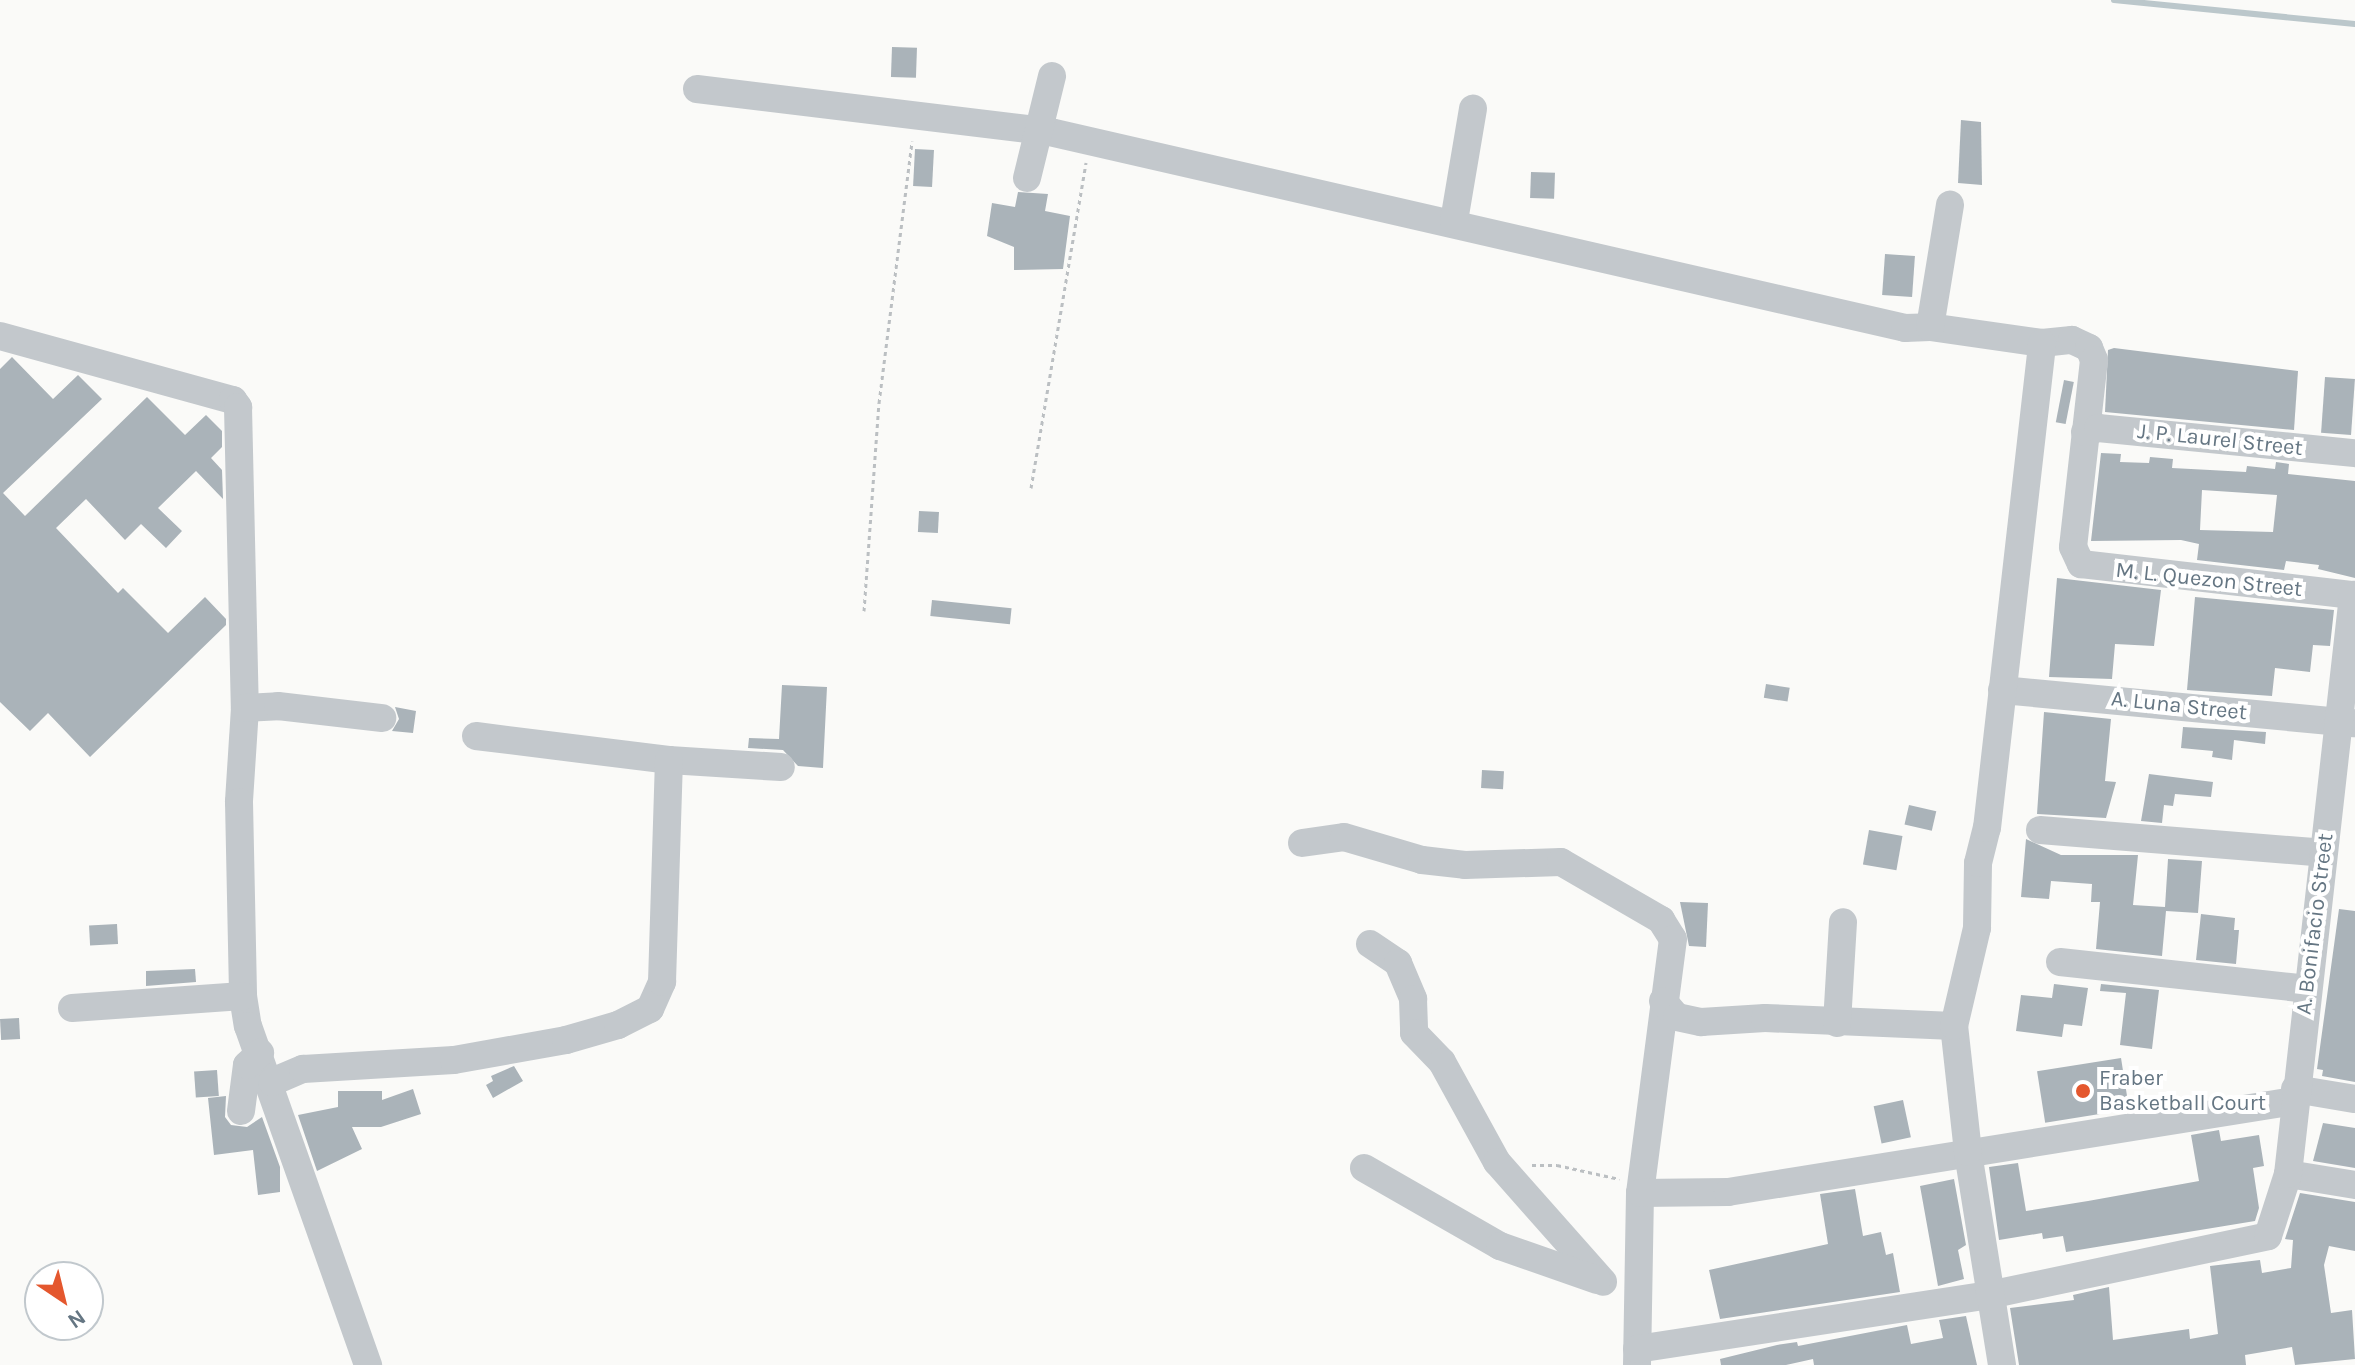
<!DOCTYPE html>
<html>
<head>
<meta charset="utf-8">
<style>
  body { margin:0 }
  #map { position:relative; width:2355px; height:1365px; overflow:hidden; background:#fafaf8; font-family:Karla,sans-serif }
  div>[style] { position:absolute }
  [style*='--x'] { left:calc(var(--x)*1px); top:calc(var(--y)*1px); width:calc(var(--w)*1px); rotate:calc(var(--a)*1deg) }
  .stream>* { height:6px; margin:-3px; padding:0 3px; transform-origin:3px; border-radius:3px; background:#bbc7cb }
  .building>* { inset:0; background:#aab3b9; transform-origin:0 0 }
  .path>* { height:3px; margin-top:-1.5px; transform-origin:0; background:repeating-linear-gradient(90deg,#bbbfc2 0 4px,transparent 0 8px) }
  .minor>* { height:28px; margin:-14px; padding:0 14px; transform-origin:14px; border-radius:14px; background:#c3c8cc }
  .dots>* { width:22px; height:22px; translate:-50% -50%; box-sizing:border-box; border:4px solid #fff; border-radius:50% }
  span { translate:-50% -50%; white-space:nowrap; text-align:center; line-height:1.15; -webkit-text-stroke:8px #fff; paint-order:stroke }
  .street-label { font-size:22px; color:#657683 }
  .poi-label { font-size:22px; color:#657683 }
  .left { translate:0 -50%; text-align:left }
  .north { position:absolute; left:24px; top:1261px; width:80px; height:80px; box-sizing:border-box; background:#fff; border:2px solid #c1c8cd; border-radius:50%; rotate:145deg; font-size:22px; font-weight:700; line-height:32px; text-align:center; color:#657683 }
  .north::after { content:''; display:block; margin:auto; width:28px; height:36px; background:#e4572e; clip-path:polygon(50% 0,100% 100%,50% 72%,0 100%) }
</style>
</head>
<body>
<div id="map">
  <div class="stream">
    <i style="--x:2114;--y:0;--w:242;--a:5.7"></i>
  </div>
  <div class="building">
    <i style="left:892px;top:47px;width:25px;height:30px;rotate:2deg"></i>
    <i style="clip-path:polygon(1961px 120px,1981px 122px,1982px 185px,1958px 183px)"></i>
    <i style="left:915px;top:149px;width:19px;height:37px;rotate:3deg"></i>
    <i style="left:1531px;top:172px;width:24px;height:26px;rotate:2deg"></i>
    <i style="clip-path:polygon(1018px 192px,1048px 194px,1045px 211px,1070px 216px,1063px 269px,1014px 270px,1014px 247px,987px 236px,992px 203px,1015px 207px)"></i>
    <i style="left:1885px;top:254px;width:30px;height:41px;rotate:4deg"></i>
    <i style="clip-path:polygon(2114px 348px,2298px 371px,2294px 430px,2105px 412px,2108px 350px)"></i>
    <i style="clip-path:polygon(12px 357px,53px 399px,78px 375px,102px 399px,3px 493px,25px 516px,147px 397px,185px 435px,206px 415px,222px 431px,222px 447px,211px 458px,222px 470px,223px 499px,196px 471px,158px 508px,182px 531px,166px 548px,141px 524px,125px 540px,86px 499px,56px 528px,118px 593px,123px 588px,168px 633px,205px 597px,226px 619px,226px 625px,90px 757px,48px 713px,30px 731px,0 702px,0 369px)"></i>
    <i style="left:2325px;top:377px;width:30px;height:56px;rotate:4deg"></i>
    <i style="left:2064px;top:380px;width:10px;height:43px;rotate:11deg"></i>
    <i style="clip-path:polygon(evenodd,2101px 453px,2121px 454px,2120px 462px,2149px 463px,2150px 457px,2173px 459px,2172px 468px,2210px 470px,2246px 472px,2247px 466px,2275px 469px,2276px 462px,2289px 464px,2288px 474px,2355px 481px,2355px 578px,2318px 569px,2319px 565px,2286px 561px,2284px 570px,2197px 560px,2199px 544px,2181px 540px,2091px 541px,2101px 453px,2202px 490px,2277px 495px,2273px 532px,2200px 530px,2202px 490px)"></i>
    <i style="left:919px;top:511px;width:20px;height:21px;rotate:3deg"></i>
    <i style="clip-path:polygon(2057px 578px,2161px 590px,2154px 646px,2115px 644px,2112px 679px,2049px 677px)"></i>
    <i style="clip-path:polygon(2195px 597px,2334px 610px,2330px 646px,2313px 645px,2310px 672px,2275px 668px,2272px 696px,2187px 690px)"></i>
    <i style="left:932px;top:600px;width:80px;height:16px;rotate:6deg"></i>
    <i style="left:1766px;top:684px;width:24px;height:14px;rotate:9deg"></i>
    <i style="clip-path:polygon(782px 685px,827px 687px,823px 768px,798px 766px,783px 750px,748px 748px,749px 738px,779px 739px)"></i>
    <i style="clip-path:polygon(395px 707px,416px 711px,413px 733px,392px 731px,399px 719px)"></i>
    <i style="clip-path:polygon(2044px 712px,2111px 719px,2105px 781px,2116px 782px,2106px 818px,2037px 814px)"></i>
    <i style="clip-path:polygon(2183px 727px,2266px 732px,2265px 744px,2234px 740px,2232px 760px,2212px 757px,2213px 751px,2181px 748px)"></i>
    <i style="left:1482px;top:770px;width:22px;height:18px;rotate:3deg"></i>
    <i style="clip-path:polygon(2149px 774px,2213px 782px,2211px 797px,2175px 794px,2173px 806px,2164px 805px,2162px 823px,2141px 821px)"></i>
    <i style="left:1909px;top:805px;width:28px;height:20px;rotate:13deg"></i>
    <i style="left:1869px;top:830px;width:34px;height:35px;rotate:10deg"></i>
    <i style="clip-path:polygon(2026px 839px,2061px 855px,2138px 855px,2133px 905px,2165px 907px,2168px 859px,2202px 861px,2198px 913px,2166px 911px,2162px 956px,2096px 949px,2100px 902px,2091px 902px,2092px 884px,2051px 881px,2049px 899px,2021px 897px)"></i>
    <i style="clip-path:polygon(1680px 902px,1708px 903px,1706px 947px,1689px 946px)"></i>
    <i style="clip-path:polygon(2339px 909px,2355px 911px,2355px 1082px,2322px 1076px,2323px 1070px,2317px 1069px)"></i>
    <i style="clip-path:polygon(2201px 914px,2235px 918px,2234px 930px,2239px 930px,2236px 964px,2196px 960px)"></i>
    <i style="left:117px;top:924px;width:20px;height:28px;rotate:87deg"></i>
    <i style="clip-path:polygon(195px 969px,196px 982px,146px 986px,146px 971px)"></i>
    <i style="clip-path:polygon(2054px 984px,2088px 988px,2082px 1026px,2064px 1024px,2062px 1037px,2016px 1031px,2021px 995px,2052px 998px)"></i>
    <i style="clip-path:polygon(2101px 984px,2159px 990px,2152px 1049px,2120px 1045px,2126px 993px,2100px 991px)"></i>
    <i style="left:19px;top:1018px;width:21px;height:19px;rotate:87deg"></i>
    <i style="left:2121px;top:1058px;width:52px;height:85px;rotate:81deg"></i>
    <i style="clip-path:polygon(514px 1066px,523px 1081px,493px 1098px,486px 1085px,493px 1081px,491px 1076px)"></i>
    <i style="left:217px;top:1070px;width:26px;height:23px;rotate:86deg"></i>
    <i style="clip-path:polygon(413px 1089px,421px 1114px,381px 1127px,352px 1127px,362px 1149px,317px 1171px,298px 1115px,338px 1107px,338px 1091px,382px 1091px,382px 1100px)"></i>
    <i style="clip-path:polygon(226px 1096px,225px 1117px,231px 1125px,247px 1127px,262px 1117px,280px 1167px,280px 1192px,258px 1195px,253px 1150px,214px 1155px,208px 1098px)"></i>
    <i style="left:1903px;top:1100px;width:38px;height:30px;rotate:78deg"></i>
    <i style="clip-path:polygon(2323px 1123px,2355px 1128px,2355px 1168px,2313px 1161px)"></i>
    <i style="clip-path:polygon(2219px 1130px,2221px 1141px,2259px 1135px,2264px 1166px,2253px 1168px,2259px 1208px,2255px 1221px,2066px 1252px,2063px 1236px,2043px 1239px,2042px 1233px,1999px 1240px,1989px 1167px,2018px 1163px,2026px 1211px,2088px 1201px,2199px 1181px,2191px 1135px)"></i>
    <i style="clip-path:polygon(1954px 1179px,1966px 1245px,1958px 1250px,1964px 1279px,1938px 1286px,1920px 1186px)"></i>
    <i style="clip-path:polygon(1855px 1189px,1863px 1236px,1881px 1232px,1886px 1255px,1893px 1253px,1900px 1292px,1720px 1319px,1709px 1270px,1828px 1244px,1820px 1194px)"></i>
    <i style="clip-path:polygon(2300px 1193px,2355px 1202px,2355px 1251px,2329px 1246px,2324px 1265px,2331px 1313px,2352px 1310px,2355px 1359px,2295px 1365px,2292px 1347px,2245px 1355px,2246px 1365px,2019px 1365px,2010px 1308px,2074px 1300px,2073px 1295px,2109px 1287px,2113px 1340px,2189px 1329px,2190px 1339px,2218px 1334px,2210px 1266px,2260px 1260px,2262px 1273px,2291px 1268px,2293px 1240px,2285px 1239px)"></i>
    <i style="clip-path:polygon(1966px 1316px,1977px 1365px,1814px 1365px,1813px 1359px,1786px 1365px,1721px 1365px,1720px 1359px,1777px 1345px,1797px 1342px,1798px 1346px,1907px 1325px,1911px 1344px,1943px 1338px,1939px 1320px)"></i>
  </div>
  <div class="path">
    <i style="--x:1031;--y:488;--w:330;--a:-80.4"></i>
    <i style="--x:864;--y:611;--w:209;--a:-85.9"></i>
    <i style="--x:879;--y:403;--w:264;--a:-82.8"></i>
    <i style="--x:1532;--y:1165;--w:25;--a:0"></i>
    <i style="--x:1557;--y:1165;--w:64;--a:12.7"></i>
  </div>
  <div class="minor">
    <i style="--x:697;--y:89;--w:356;--a:6.9"></i>
    <i style="--x:1050;--y:132;--w:877;--a:12.91"></i>
    <i style="--x:1905;--y:328;--w:25;--a:-2"></i>
    <i style="--x:1930;--y:327;--w:113;--a:8.1"></i>
    <i style="--x:2042;--y:343;--w:30;--a:-6"></i>
    <i style="--x:2072;--y:340;--w:19;--a:25"></i>
    <i style="--x:2089;--y:348;--w:13;--a:67"></i>
    <i style="--x:2094;--y:360;--w:188;--a:96.4"></i>
    <i style="--x:2073;--y:547;--w:19;--a:65"></i>
    <i style="--x:2081;--y:564;--w:276;--a:6.5"></i>
    <i style="--x:1027;--y:178;--w:105;--a:-76.2"></i>
    <i style="--x:1454;--y:221;--w:114;--a:-80.4"></i>
    <i style="--x:1930;--y:327;--w:124;--a:-80.7"></i>
    <i style="--x:0;--y:336;--w:242;--a:15.4"></i>
    <i style="--x:233;--y:400;--w:9;--a:54"></i>
    <i style="--x:238;--y:407;--w:301;--a:88.7"></i>
    <i style="--x:245;--y:708;--w:94;--a:93.7"></i>
    <i style="--x:239;--y:802;--w:194;--a:88.8"></i>
    <i style="--x:243;--y:996;--w:30;--a:81"></i>
    <i style="--x:248;--y:1026;--w:360;--a:70.5"></i>
    <i style="--x:2085;--y:432;--w:14;--a:-17"></i>
    <i style="--x:2098;--y:428;--w:258;--a:5.6"></i>
    <i style="--x:2002;--y:690;--w:354;--a:5.4"></i>
    <i style="--x:245;--y:708;--w:33;--a:-3"></i>
    <i style="--x:278;--y:706;--w:105;--a:6.6"></i>
    <i style="--x:476;--y:736;--w:194;--a:7.1"></i>
    <i style="--x:669;--y:760;--w:112;--a:3.6"></i>
    <i style="--x:2040;--y:830;--w:284;--a:4.6"></i>
    <i style="--x:1302;--y:843;--w:42;--a:-8.1"></i>
    <i style="--x:1344;--y:837;--w:81;--a:16.4"></i>
    <i style="--x:1422;--y:860;--w:43;--a:6.6"></i>
    <i style="--x:1465;--y:865;--w:96;--a:-1.8"></i>
    <i style="--x:1561;--y:862;--w:116;--a:30.1"></i>
    <i style="--x:1661;--y:920;--w:22;--a:58"></i>
    <i style="--x:1673;--y:939;--w:256;--a:97.4"></i>
    <i style="--x:1640;--y:1193;--w:171;--a:91"></i>
    <i style="--x:1370;--y:944;--w:34;--a:34"></i>
    <i style="--x:1398;--y:963;--w:39;--a:67"></i>
    <i style="--x:1413;--y:999;--w:34;--a:88"></i>
    <i style="--x:1414;--y:1033;--w:40;--a:46"></i>
    <i style="--x:1442;--y:1062;--w:114;--a:61.2"></i>
    <i style="--x:1497;--y:1162;--w:160;--a:48.5"></i>
    <i style="--x:2060;--y:962;--w:248;--a:6.2"></i>
    <i style="--x:1663;--y:1001;--w:21;--a:49"></i>
    <i style="--x:1677;--y:1017;--w:25;--a:12"></i>
    <i style="--x:1701;--y:1022;--w:64;--a:-3.6"></i>
    <i style="--x:1765;--y:1018;--w:189;--a:2.4"></i>
    <i style="--x:72;--y:1008;--w:171;--a:-4"></i>
    <i style="--x:1837;--y:1023;--w:101;--a:-86.6"></i>
    <i style="--x:272;--y:1082;--w:34;--a:-23"></i>
    <i style="--x:303;--y:1069;--w:151;--a:-3.4"></i>
    <i style="--x:454;--y:1060;--w:114;--a:-10.1"></i>
    <i style="--x:566;--y:1040;--w:54;--a:-16.1"></i>
    <i style="--x:618;--y:1025;--w:36;--a:-27"></i>
    <i style="--x:650;--y:1009;--w:30;--a:-66"></i>
    <i style="--x:662;--y:982;--w:222;--a:-88.2"></i>
    <i style="--x:2295;--y:1089;--w:61;--a:9.5"></i>
    <i style="--x:241;--y:1111;--w:46;--a:-82.6"></i>
    <i style="--x:247;--y:1065;--w:18;--a:-43"></i>
    <i style="--x:1364;--y:1168;--w:157;--a:29.8"></i>
    <i style="--x:1500;--y:1246;--w:103;--a:19.3"></i>
    <i style="--x:2288;--y:1174;--w:68;--a:9.3"></i>
    <i style="--x:1640;--y:1193;--w:88;--a:-0.7"></i>
    <i style="--x:1728;--y:1192;--w:573;--a:-9.13"></i>
    <i style="--x:1637;--y:1349;--w:356;--a:-8.7"></i>
    <i style="--x:1989;--y:1295;--w:285;--a:-11.9"></i>
    <i style="--x:2268;--y:1236;--w:65;--a:-72.1"></i>
    <i style="--x:2288;--y:1174;--w:583;--a:-83.59"></i>
    <i style="--x:2002;--y:1365;--w:216;--a:-99.1"></i>
    <i style="--x:1968;--y:1152;--w:127;--a:-96.3"></i>
    <i style="--x:1954;--y:1026;--w:101;--a:-76.8"></i>
    <i style="--x:1977;--y:928;--w:65;--a:-89.1"></i>
    <i style="--x:1978;--y:863;--w:36;--a:-76"></i>
    <i style="--x:1987;--y:828;--w:488;--a:-83.5"></i>
  </div>
  <div class="dots">
    <i style="left:2083px;top:1091px;background:#e4572e"></i>
  </div>
  <div class="street-label">
    <span style="left:2220px;top:440px;rotate:6deg">J. P. Laurel Street</span>
    <span style="left:2209px;top:580px;rotate:6deg">M. L. Quezon Street</span>
    <span style="left:2179px;top:706px;rotate:6deg">A. Luna Street</span>
    <span style="left:2315px;top:924px;rotate:-83deg">A. Bonifacio Street</span>
  </div>
  <div class="poi-label">
    <span class="left" style="left:2099px;top:1091px">Fraber<br>Basketball Court</span>
  </div>
  <div class="north">N</div>
</div>
</body>
</html>
